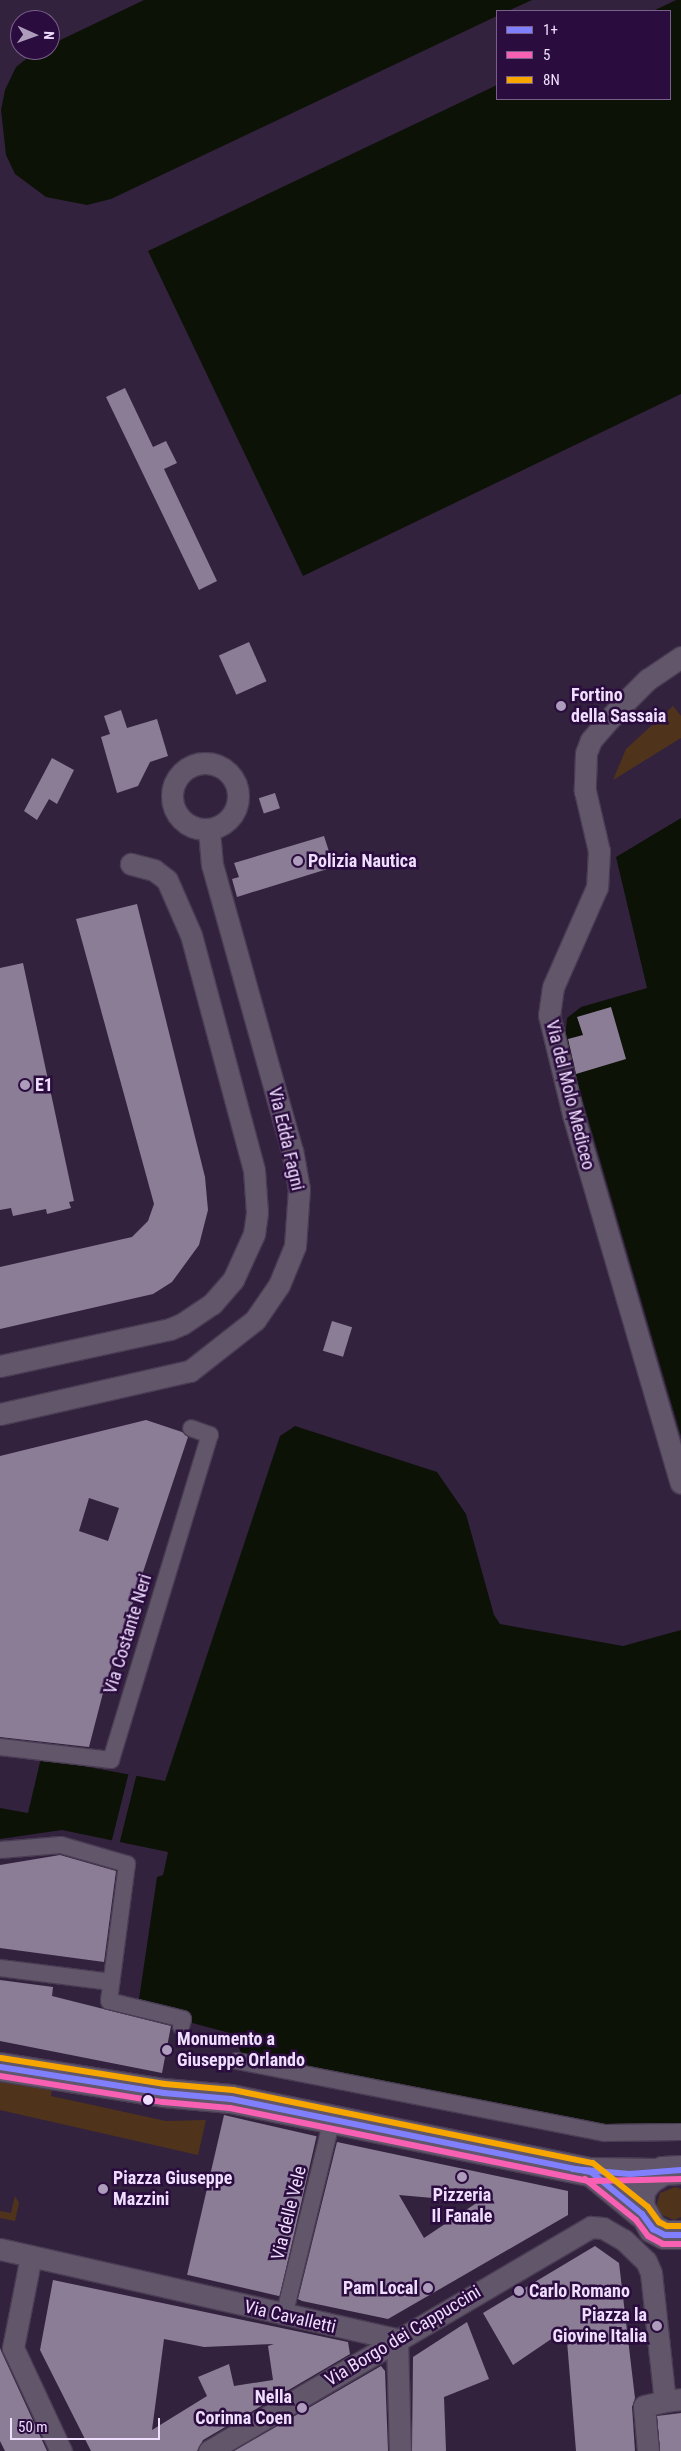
<!DOCTYPE html>
<html>
<head>
<meta charset="utf-8">
<style>
  body { margin:0 }
  #map { position:relative; width:681px; height:2451px; overflow:hidden; background:#33223e; font-family:"Roboto Condensed",sans-serif }
  div>[style] { position:absolute }
  [style*='--x'] { left:calc(var(--x)*1px); top:calc(var(--y)*1px); width:calc(var(--w)*1px); rotate:calc(var(--a)*1deg) }
  .green>* { inset:0; background:#4f341b }
  .water>* { inset:0; background:#0d1207 }
  .pier>* { inset:0; background:#33223e; transform-origin:0 0 }
  .building>* { inset:0; background:#8c7d97; transform-origin:0 0 }
  .roads { filter:drop-shadow(1px 0 #493c53) drop-shadow(-1px 0 #493c53) drop-shadow(0 1px #493c53) drop-shadow(0 -1px #493c53) }
  .pedestrian>* { height:16px; margin:-8px; padding:0 8px; transform-origin:8px; border-radius:8px; background:#61566a }
  .minor>* { height:21px; margin:-10.5px; padding:0 10.5px; transform-origin:10.5px; border-radius:10.5px; background:#61566a }
  .minor>.ring { margin:-10.5px; padding:0; box-sizing:content-box; background:none; border:21px solid #61566a; border-radius:50% }
  .secondary>* { height:28px; margin:-14px; padding:0 14px; transform-origin:14px; border-radius:14px; background:#61566a }
  .bus-1>* { height:6px; margin:-3px; padding:0 3px; transform-origin:3px; border-radius:3px; background:#8080ff }
  .bus-2>* { height:6px; margin:-3px; padding:0 3px; transform-origin:3px; border-radius:3px; background:#f860b3 }
  .bus-3>* { height:6px; margin:-3px; padding:0 3px; transform-origin:3px; border-radius:3px; background:#f7a600 }
  .dots>* { width:14px; height:14px; translate:-50% -50%; box-sizing:border-box; border:2px solid #2b0c3e; border-radius:50% }
  span { translate:-50% -50%; white-space:nowrap; text-align:center; line-height:1.15; -webkit-text-stroke:5px #2b0c3e; paint-order:stroke }
  .poi-label { font-size:18px; color:#efdefe; font-weight:700 }
  .left { translate:0 -50%; text-align:left }
  .right { translate:-100% -50%; text-align:right }
  .street-label { font-size:18px; color:#efdefe }
  .legend { position:absolute; left:496px; top:10px; width:175px; height:90px; box-sizing:border-box; background:#2b0c3e; border:1px solid #79608b; margin:0; padding:6px 9px; list-style:none; font-size:15px; color:#efdefe }
  .legend li { display:flex; align-items:center; gap:10px; height:25px }
  .legend b { width:25px; border:1px solid #79608b }
  .north { position:absolute; left:10px; top:10px; width:50px; height:50px; box-sizing:border-box; background:#2b0c3e; border:1px solid #79608b; border-radius:50%; rotate:92deg; font-size:14px; font-weight:700; line-height:20px; text-align:center; color:#efdefe }
  .north::after { content:''; display:block; margin:auto; width:18px; height:22px; background:#ad9cbb; clip-path:polygon(50% 0,100% 100%,50% 72%,0 100%) }
  .scale { position:absolute; left:10px; top:2418px; width:150px; height:22px; box-sizing:border-box; border:2px solid #efdefe; border-top:0; padding-left:6px; font-size:15px; line-height:18px; white-space:nowrap; color:#efdefe; -webkit-text-stroke:4px #2b0c3e; paint-order:stroke }
</style>
</head>
<body>
<div id="map">
  <div class="green">
    <i style="clip-path:polygon(673px 706px,681px 716px,681px 738px,613px 780px,626px 749px)"></i>
    <i style="clip-path:polygon(0 2082px,52px 2089px,51px 2096px,166px 2121px,206px 2120px,198px 2155px,0 2110px)"></i>
    <i style="clip-path:polygon(675px 2187px,681px 2189px,681px 2217px,674px 2220px,660px 2214px,657px 2204px,660px 2193px)"></i>
    <i style="clip-path:polygon(15px 2196px,19px 2203px,15px 2221px,0 2218px,0 2211px,11px 2213px)"></i>
  </div>
  <div class="water">
    <i style="clip-path:polygon(144px 0,532px 0,508px 11px,497px 11px,497px 16px,111px 199px,87px 205px,46px 197px,15px 174px,6px 155px,1px 110px,5px 90px,16px 67px,35px 52px,50px 50px,50px 45px)"></i>
    <i style="clip-path:polygon(676px 0,681px 0,681px 394px,303px 576px,148px 251px,497px 85px,497px 99px,670px 99px,670px 11px,653px 11px)"></i>
    <i style="clip-path:polygon(681px 818px,681px 1436px,565px 1040px,567px 1018px,581px 1007px,647px 988px,616px 857px)"></i>
    <i style="clip-path:polygon(295px 1426px,437px 1472px,466px 1514px,494px 1615px,500px 1624px,623px 1646px,681px 1630px,681px 2125px,596px 2128px,244px 2060px,233px 2034px,185px 2021px,177px 2008px,139px 1999px,157px 1877px,163px 1875px,168px 1852px,62px 1830px,0 1839px,0 1808px,28px 1813px,40px 1762px,44px 1759px,165px 1781px,280px 1436px)"></i>
  </div>
  <div class="pier">
    <i style="left:129px;top:1772px;width:8px;height:73px;rotate:14deg"></i>
  </div>
  <div class="building">
    <i style="clip-path:polygon(125px 388px,153px 447px,166px 441px,177px 463px,164px 469px,217px 581px,199px 590px,106px 397px)"></i>
    <i style="left:249px;top:642px;width:43px;height:33px;rotate:66deg"></i>
    <i style="clip-path:polygon(121px 710px,127px 728px,157px 719px,168px 756px,150px 762px,138px 786px,117px 793px,101px 737px,110px 734px,104px 716px)"></i>
    <i style="clip-path:polygon(52px 758px,74px 770px,57px 804px,49px 799px,37px 820px,24px 811px)"></i>
    <i style="left:275px;top:793px;width:16px;height:17px;rotate:72deg"></i>
    <i style="clip-path:polygon(324px 836px,334px 867px,237px 897px,232px 879px,239px 877px,234px 863px)"></i>
    <i style="clip-path:polygon(137px 904px,205px 1177px,208px 1210px,199px 1245px,172px 1282px,153px 1294px,0 1329px,0 1267px,132px 1237px,148px 1221px,154px 1204px,76px 919px)"></i>
    <i style="clip-path:polygon(23px 963px,74px 1201px,69px 1202px,71px 1208px,47px 1214px,46px 1209px,13px 1216px,11px 1208px,0 1210px,0 968px)"></i>
    <i style="clip-path:polygon(611px 1007px,626px 1059px,576px 1074px,568px 1039px,583px 1035px,577px 1017px)"></i>
    <i style="left:332px;top:1321px;width:21px;height:31px;rotate:17deg"></i>
    <i style="clip-path:polygon(evenodd,146px 1420px,182px 1432px,188px 1437px,104px 1689px,89px 1747px,0 1737px,0 1456px,146px 1420px,89px 1498px,119px 1508px,108px 1541px,79px 1531px,89px 1498px)"></i>
    <i style="clip-path:polygon(60px 1855px,116px 1871px,104px 1962px,0 1948px,0 1865px)"></i>
    <i style="clip-path:polygon(0 1980px,53px 1987px,52px 1996px,171px 2026px,162px 2073px,0 2041px)"></i>
    <i style="left:224px;top:2115px;width:95px;height:164px;rotate:13deg"></i>
    <i style="clip-path:polygon(evenodd,337px 2142px,568px 2191px,568px 2215px,388px 2319px,302px 2301px,298px 2299px,337px 2142px,399px 2195px,478px 2202px,424px 2238px,399px 2195px)"></i>
    <i style="clip-path:polygon(595px 2246px,619px 2263px,635px 2398px,632px 2407px,635px 2451px,576px 2451px,566px 2329px,513px 2365px,483px 2313px)"></i>
    <i style="clip-path:polygon(evenodd,53px 2280px,348px 2342px,350px 2354px,203px 2440px,197px 2451px,91px 2451px,40px 2350px,53px 2280px,164px 2339px,204px 2347px,274px 2344px,268px 2346px,273px 2380px,234px 2386px,229px 2364px,198px 2377px,207px 2396px,152px 2430px,164px 2339px)"></i>
    <i style="clip-path:polygon(467px 2322px,489px 2379px,444px 2397px,446px 2451px,412px 2451px,413px 2357px)"></i>
    <i style="clip-path:polygon(0 2348px,2px 2353px,47px 2451px,5px 2451px,0 2441px)"></i>
    <i style="clip-path:polygon(381px 2366px,385px 2371px,388px 2451px,234px 2451px)"></i>
    <i style="clip-path:polygon(681px 2413px,681px 2451px,660px 2451px,657px 2416px)"></i>
  </div>
  <div class="roads">
    <div class="pedestrian">
      <i style="--x:0;--y:1747;--w:112;--a:6.7"></i>
      <i style="--x:111;--y:1760;--w:340;--a:-73.1"></i>
      <i style="--x:210;--y:1435;--w:20;--a:-160"></i>
      <i style="--x:0;--y:1850;--w:61;--a:-4.7"></i>
      <i style="--x:61;--y:1845;--w:69;--a:16.1"></i>
      <i style="--x:127;--y:1864;--w:138;--a:97.5"></i>
      <i style="--x:109;--y:2001;--w:76;--a:13.7"></i>
      <i style="--x:183;--y:2019;--w:8;--a:104"></i>
      <i style="--x:0;--y:1968;--w:112;--a:7.2"></i>
      <i style="--x:237;--y:2061;--w:375;--a:11.1"></i>
      <i style="--x:605;--y:2133;--w:76;--a:-0.8"></i>
      <i style="--x:284;--y:2316;--w:203;--a:-76.3"></i>
    </div>
    <div class="minor">
      <i style="--x:681;--y:657;--w:40;--a:146"></i>
      <i style="--x:648;--y:679;--w:41;--a:135"></i>
      <i style="--x:619;--y:708;--w:43;--a:131.2"></i>
      <i style="--x:591;--y:740;--w:14;--a:111"></i>
      <i style="--x:586;--y:753;--w:38;--a:92"></i>
      <i style="--x:585;--y:791;--w:62;--a:76.9"></i>
      <i style="--x:599;--y:851;--w:36;--a:93"></i>
      <i style="--x:597;--y:887;--w:109;--a:113.7"></i>
      <i style="--x:553;--y:987;--w:28;--a:98"></i>
      <i style="--x:549;--y:1015;--w:106;--a:76.4"></i>
      <i style="--x:574;--y:1118;--w:380;--a:73.7"></i>
      <i class="ring" style="left:172px;top:763px;width:45px;height:45px"></i>
      <i style="--x:0;--y:1366;--w:174;--a:-12.3"></i>
      <i style="--x:170;--y:1329;--w:13;--a:-23"></i>
      <i style="--x:182;--y:1324;--w:36;--a:-34"></i>
      <i style="--x:212;--y:1304;--w:32;--a:-49"></i>
      <i style="--x:233;--y:1280;--w:51;--a:-65.5"></i>
      <i style="--x:254;--y:1234;--w:22;--a:-82"></i>
      <i style="--x:257;--y:1212;--w:42;--a:-94.1"></i>
      <i style="--x:254;--y:1170;--w:243;--a:-105"></i>
      <i style="--x:191;--y:935;--w:60;--a:-113.6"></i>
      <i style="--x:167;--y:880;--w:16;--a:-142"></i>
      <i style="--x:154;--y:870;--w:24;--a:-165"></i>
      <i style="--x:0;--y:1414;--w:195;--a:-12.8"></i>
      <i style="--x:190;--y:1371;--w:83;--a:-38.1"></i>
      <i style="--x:255;--y:1320;--w:42;--a:-55.6"></i>
      <i style="--x:279;--y:1285;--w:42;--a:-67.7"></i>
      <i style="--x:295;--y:1246;--w:57;--a:-86"></i>
      <i style="--x:299;--y:1189;--w:39;--a:-100"></i>
      <i style="--x:292;--y:1151;--w:297;--a:-105.6"></i>
      <i style="--x:212;--y:865;--w:36;--a:-95"></i>
      <i style="--x:0;--y:2249;--w:407;--a:12.8"></i>
      <i style="--x:31;--y:2256;--w:94;--a:101.1"></i>
      <i style="--x:13;--y:2348;--w:114;--a:65"></i>
      <i style="--x:397;--y:2339;--w:112;--a:88.5"></i>
      <i style="--x:209;--y:2451;--w:443;--a:-30.4"></i>
      <i style="--x:591;--y:2227;--w:12;--a:5"></i>
      <i style="--x:603;--y:2228;--w:24;--a:30"></i>
      <i style="--x:624;--y:2240;--w:30;--a:44"></i>
      <i style="--x:646;--y:2261;--w:13;--a:67"></i>
      <i style="--x:651;--y:2273;--w:129;--a:83.8"></i>
      <i style="--x:665;--y:2401;--w:16;--a:-7"></i>
      <i style="--x:648;--y:2451;--w:45;--a:-95.1"></i>
      <i style="--x:644;--y:2406;--w:22;--a:-13"></i>
    </div>
    <div class="secondary">
      <i style="--x:0;--y:2067;--w:166;--a:9"></i>
      <i style="--x:164;--y:2093;--w:67;--a:5.1"></i>
      <i style="--x:231;--y:2099;--w:367;--a:11.5"></i>
      <i style="--x:591;--y:2172;--w:67;--a:0.9"></i>
      <i style="--x:681;--y:2170;--w:18;--a:177"></i>
      <i style="--x:663;--y:2171;--w:17;--a:147"></i>
      <i style="--x:649;--y:2180;--w:14;--a:126"></i>
      <i style="--x:641;--y:2191;--w:15;--a:94"></i>
      <i style="--x:640;--y:2206;--w:26;--a:61"></i>
      <i style="--x:653;--y:2229;--w:13;--a:27"></i>
      <i style="--x:665;--y:2235;--w:16;--a:0"></i>
      <i style="--x:591;--y:2172;--w:66;--a:39.5"></i>
    </div>
  </div>
  <div class="bus-1">
    <i style="--x:0;--y:2067;--w:166;--a:9"></i>
    <i style="--x:164;--y:2093;--w:67;--a:5.1"></i>
    <i style="--x:231;--y:2099;--w:367;--a:11.5"></i>
    <i style="--x:591;--y:2172;--w:66;--a:39.5"></i>
    <i style="--x:642;--y:2214;--w:19;--a:54"></i>
    <i style="--x:653;--y:2229;--w:13;--a:27"></i>
    <i style="--x:665;--y:2235;--w:16;--a:0"></i>
    <i style="--x:573;--y:2169;--w:57;--a:5"></i>
    <i style="--x:630;--y:2174;--w:51;--a:-4.5"></i>
  </div>
  <div class="bus-2">
    <i style="--x:0;--y:2076;--w:165;--a:9.1"></i>
    <i style="--x:163;--y:2102;--w:67;--a:5.1"></i>
    <i style="--x:230;--y:2108;--w:366;--a:11.5"></i>
    <i style="--x:589;--y:2181;--w:92;--a:-1.2"></i>
    <i style="--x:585;--y:2179;--w:65;--a:38.8"></i>
    <i style="--x:636;--y:2220;--w:20;--a:53"></i>
    <i style="--x:648;--y:2236;--w:17;--a:28"></i>
    <i style="--x:663;--y:2244;--w:18;--a:0"></i>
  </div>
  <div class="bus-3">
    <i style="--x:1;--y:2058;--w:166;--a:9"></i>
    <i style="--x:165;--y:2084;--w:68;--a:5"></i>
    <i style="--x:233;--y:2090;--w:367;--a:11.5"></i>
    <i style="--x:593;--y:2163;--w:70;--a:38.7"></i>
    <i style="--x:648;--y:2207;--w:19;--a:54"></i>
    <i style="--x:659;--y:2222;--w:9;--a:27"></i>
    <i style="--x:667;--y:2226;--w:14;--a:0"></i>
  </div>
  <div class="dots">
    <i style="left:561px;top:706px;background:#ad9cbb"></i>
    <i style="left:298px;top:861px;background:#ad9cbb"></i>
    <i style="left:25px;top:1085px;background:#ad9cbb"></i>
    <i style="left:167px;top:2050px;background:#ad9cbb"></i>
    <i style="left:148px;top:2100px;background:#efdefe"></i>
    <i style="left:462px;top:2177px;background:#ad9cbb"></i>
    <i style="left:103px;top:2189px;background:#ad9cbb"></i>
    <i style="left:428px;top:2288px;background:#ad9cbb"></i>
    <i style="left:519px;top:2291px;background:#ad9cbb"></i>
    <i style="left:657px;top:2326px;background:#ad9cbb"></i>
    <i style="left:302px;top:2408px;background:#ad9cbb"></i>
  </div>
  <div class="poi-label">
    <span class="left" style="left:571px;top:706px">Fortino<br>della Sassaia</span>
    <span class="left" style="left:308px;top:861px">Polizia Nautica</span>
    <span class="left" style="left:35px;top:1085px">E1</span>
    <span class="left" style="left:177px;top:2050px">Monumento a<br>Giuseppe Orlando</span>
    <span class="left" style="left:113px;top:2189px">Piazza Giuseppe<br>Mazzini</span>
    <span style="left:462px;top:2206px">Pizzeria<br>Il Fanale</span>
    <span class="right" style="left:418px;top:2288px">Pam Local</span>
    <span class="left" style="left:529px;top:2291px">Carlo Romano</span>
    <span class="right" style="left:647px;top:2326px">Piazza la<br>Giovine Italia</span>
    <span class="right" style="left:292px;top:2408px">Nella<br>Corinna Coen</span>
  </div>
  <div class="street-label">
    <span style="left:570px;top:1095px;rotate:76deg">Via del Molo Mediceo</span>
    <span style="left:286px;top:1139px;rotate:77deg">Via Edda Fagni</span>
    <span style="left:128px;top:1634px;rotate:-73deg">Via Costante Neri</span>
    <span style="left:289px;top:2213px;rotate:-76deg">Via delle Vele</span>
    <span style="left:290px;top:2317px;rotate:13deg">Via Cavalletti</span>
    <span style="left:403px;top:2336px;rotate:-31deg">Via Borgo dei Cappuccini</span>
  </div>
  <ul class="legend">
  <li><b style="height:6px;background:#8080ff"></b>1+</li>
  <li><b style="height:6px;background:#f860b3"></b>5</li>
  <li><b style="height:6px;background:#f7a600"></b>8N</li>
  </ul>
  <div class="north">N</div>
  <div class="scale">50 m</div>
</div>
</body>
</html>
